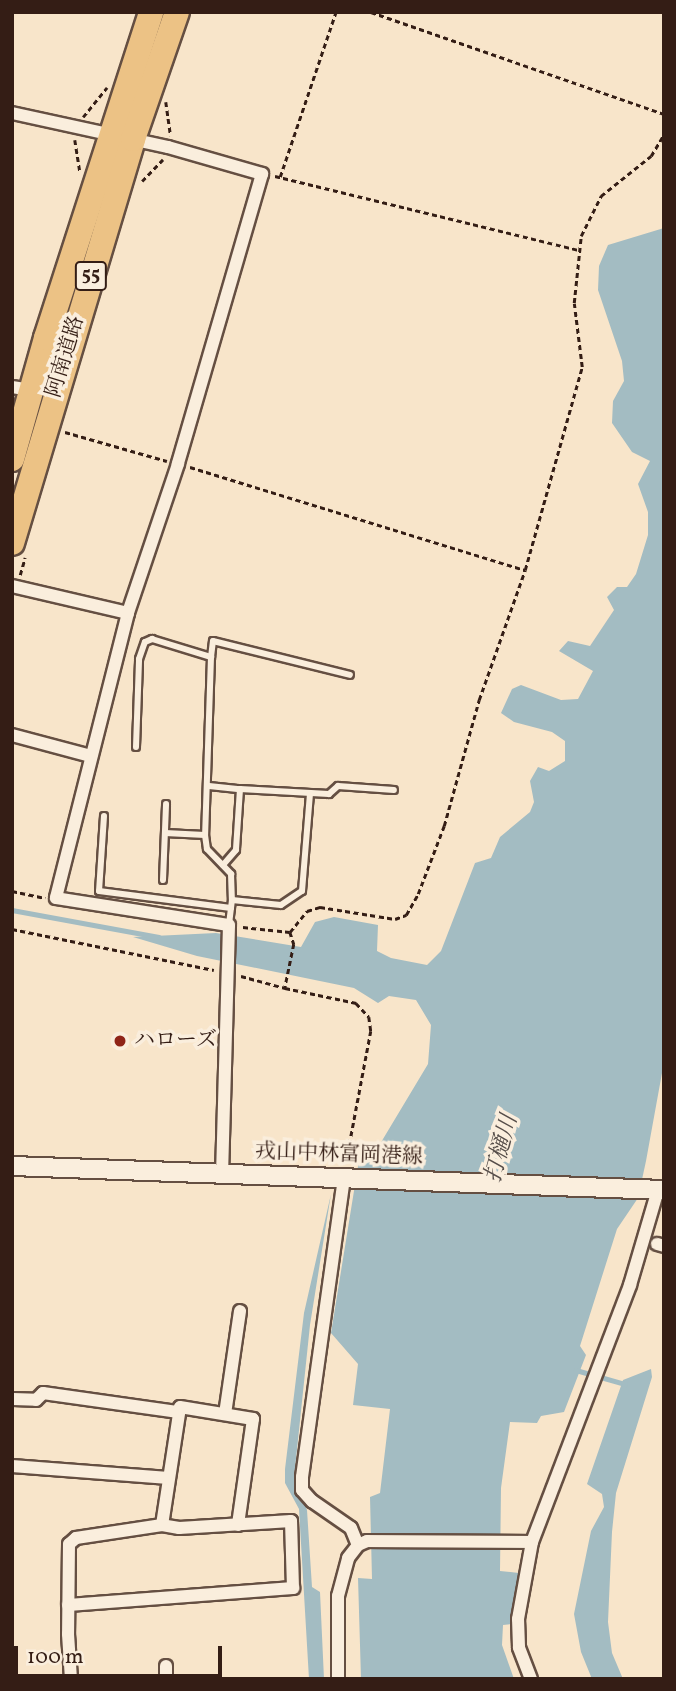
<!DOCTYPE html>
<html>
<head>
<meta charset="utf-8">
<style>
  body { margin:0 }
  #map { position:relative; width:676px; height:1691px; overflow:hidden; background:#f8e5ca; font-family:Vollkorn,"Noto Serif JP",serif }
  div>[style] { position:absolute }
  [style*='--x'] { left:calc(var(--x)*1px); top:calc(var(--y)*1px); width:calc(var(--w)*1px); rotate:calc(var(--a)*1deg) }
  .water>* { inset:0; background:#a3bcc2 }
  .stream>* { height:4.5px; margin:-2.25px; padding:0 2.25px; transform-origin:2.25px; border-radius:2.25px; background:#a3bcc2 }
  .path>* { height:2.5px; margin-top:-1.25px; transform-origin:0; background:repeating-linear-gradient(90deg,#341d15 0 5px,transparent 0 8.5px) }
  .roads { filter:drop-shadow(2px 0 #654f42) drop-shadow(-2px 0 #654f42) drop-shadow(0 2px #654f42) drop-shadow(0 -2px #654f42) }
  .lane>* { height:6px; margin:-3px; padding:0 3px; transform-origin:3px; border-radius:3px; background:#faeedd }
  .street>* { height:12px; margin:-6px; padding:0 6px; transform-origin:6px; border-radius:6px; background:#faeedd }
  .secondary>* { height:18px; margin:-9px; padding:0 9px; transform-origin:9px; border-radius:9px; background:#faeedd }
  .highway>* { height:24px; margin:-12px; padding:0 12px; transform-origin:12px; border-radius:12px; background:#ecc285 }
  .dots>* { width:19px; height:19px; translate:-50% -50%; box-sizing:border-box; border:4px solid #faeedd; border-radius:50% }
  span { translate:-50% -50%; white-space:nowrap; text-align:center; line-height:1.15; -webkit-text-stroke:7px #faeedd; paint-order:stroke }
  .shield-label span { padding:2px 5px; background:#faeedd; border:2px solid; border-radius:5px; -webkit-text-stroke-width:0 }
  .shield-label { font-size:19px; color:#341d15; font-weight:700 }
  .street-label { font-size:21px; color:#341d15 }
  .poi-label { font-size:21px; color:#341d15 }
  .left { translate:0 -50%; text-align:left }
  .water-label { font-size:23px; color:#554d49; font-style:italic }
  .frame { position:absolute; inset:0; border:14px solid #341d15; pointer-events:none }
  .scale { position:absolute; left:14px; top:1646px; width:208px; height:32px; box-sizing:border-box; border:4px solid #341d15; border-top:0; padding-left:9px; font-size:21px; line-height:24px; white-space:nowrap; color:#341d15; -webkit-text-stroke:5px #faeedd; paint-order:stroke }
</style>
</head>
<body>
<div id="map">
  <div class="water">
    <i style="clip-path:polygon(664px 228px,664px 1062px,646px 1161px,638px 1198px,617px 1229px,580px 1346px,586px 1355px,564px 1412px,541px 1416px,537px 1423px,510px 1422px,501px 1488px,500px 1571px,519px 1573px,511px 1624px,503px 1625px,502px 1645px,514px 1679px,361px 1679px,358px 1578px,372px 1579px,370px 1497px,380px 1493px,390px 1409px,353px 1405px,358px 1364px,331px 1333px,359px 1160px,377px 1149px,428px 1064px,431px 1025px,416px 1000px,389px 996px,378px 1003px,354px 988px,197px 956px,133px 937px,216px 933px,301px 947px,315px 922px,334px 917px,378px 925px,377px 951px,391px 958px,427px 965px,441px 951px,475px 863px,491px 858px,500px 837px,530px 812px,534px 802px,530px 781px,538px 767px,549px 771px,565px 761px,565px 741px,552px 732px,514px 722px,501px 713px,512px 689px,521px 685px,561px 700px,578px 699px,593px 671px,559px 651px,568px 641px,590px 646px,614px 610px,607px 597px,617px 587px,627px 587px,636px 574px,648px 535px,648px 512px,638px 484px,650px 461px,632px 452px,612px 423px,613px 401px,624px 381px,622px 361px,598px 290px,599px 266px,608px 245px)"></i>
    <i style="clip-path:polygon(331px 1194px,310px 1325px,294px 1478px,307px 1510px,312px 1587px,320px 1592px,324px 1679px,309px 1679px,299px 1509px,285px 1483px,285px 1469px,304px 1313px)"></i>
    <i style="clip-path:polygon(651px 1369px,652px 1377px,616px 1493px,612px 1532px,608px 1622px,612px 1653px,623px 1679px,592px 1679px,581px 1652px,574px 1614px,591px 1531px,604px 1507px,602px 1494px,587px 1484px,623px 1380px)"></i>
  </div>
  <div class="stream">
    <i style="--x:12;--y:910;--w:149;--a:10.4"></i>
    <i style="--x:576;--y:1370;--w:51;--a:15.9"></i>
  </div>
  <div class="path">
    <i style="--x:371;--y:12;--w:310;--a:19.2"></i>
    <i style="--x:166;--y:102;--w:34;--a:82"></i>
    <i style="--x:83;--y:117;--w:38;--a:-51"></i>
    <i style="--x:75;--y:140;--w:31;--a:81"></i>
    <i style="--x:275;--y:176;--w:312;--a:13.7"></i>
    <i style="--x:280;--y:177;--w:174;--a:-71.3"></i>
    <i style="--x:142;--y:181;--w:30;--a:-46"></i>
    <i style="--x:65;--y:432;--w:106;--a:15.9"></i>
    <i style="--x:190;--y:467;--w:350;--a:17.1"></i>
    <i style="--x:20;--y:575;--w:18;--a:-74"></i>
    <i style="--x:12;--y:891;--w:34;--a:12"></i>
    <i style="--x:243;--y:927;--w:47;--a:6.1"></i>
    <i style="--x:290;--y:932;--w:27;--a:-51"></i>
    <i style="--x:307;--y:911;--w:14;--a:-17"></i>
    <i style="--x:320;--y:907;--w:76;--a:9.1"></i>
    <i style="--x:395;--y:919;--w:12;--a:-20"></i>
    <i style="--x:406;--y:915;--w:24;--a:-60"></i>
    <i style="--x:418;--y:894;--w:73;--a:-69.1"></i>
    <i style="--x:444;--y:826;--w:131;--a:-74.5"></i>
    <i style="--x:479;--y:700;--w:138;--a:-70.5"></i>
    <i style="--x:525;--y:570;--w:211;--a:-74.3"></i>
    <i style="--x:582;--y:367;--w:64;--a:-97.1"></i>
    <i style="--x:574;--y:303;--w:67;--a:-84"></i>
    <i style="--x:581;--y:236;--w:45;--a:-63.4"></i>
    <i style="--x:601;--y:196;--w:64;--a:-38.7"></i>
    <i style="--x:651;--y:156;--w:26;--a:-59"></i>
    <i style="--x:12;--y:929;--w:206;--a:11.5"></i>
    <i style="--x:290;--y:932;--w:13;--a:72"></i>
    <i style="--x:294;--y:944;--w:45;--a:101.6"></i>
    <i style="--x:285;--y:988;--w:73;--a:11.9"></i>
    <i style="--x:356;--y:1003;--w:19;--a:47"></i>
    <i style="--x:369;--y:1017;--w:14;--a:82"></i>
    <i style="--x:371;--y:1031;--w:134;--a:100.7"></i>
    <i style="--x:241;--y:976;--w:46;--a:15.3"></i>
  </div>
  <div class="roads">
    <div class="lane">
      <i style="--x:211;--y:657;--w:16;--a:-83"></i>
      <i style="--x:213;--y:641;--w:141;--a:13.9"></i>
      <i style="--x:136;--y:747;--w:88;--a:-88"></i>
      <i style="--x:139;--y:659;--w:18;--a:-71"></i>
      <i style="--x:145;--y:642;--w:8;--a:-23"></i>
      <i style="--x:152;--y:639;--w:62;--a:17"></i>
      <i style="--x:211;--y:657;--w:178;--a:91.9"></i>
      <i style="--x:209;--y:786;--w:31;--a:6"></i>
      <i style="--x:240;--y:789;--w:61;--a:93.8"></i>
      <i style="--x:236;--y:850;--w:20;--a:131"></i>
      <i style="--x:240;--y:789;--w:89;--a:3.2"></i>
      <i style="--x:329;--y:794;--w:12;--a:-42"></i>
      <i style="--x:338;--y:786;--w:56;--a:4.1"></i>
      <i style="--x:104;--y:816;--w:75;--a:93.8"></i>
      <i style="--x:99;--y:891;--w:133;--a:7.3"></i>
      <i style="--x:231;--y:908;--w:17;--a:97"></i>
      <i style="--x:165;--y:833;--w:40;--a:2.9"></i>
      <i style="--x:205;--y:835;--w:14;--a:82"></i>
      <i style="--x:207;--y:849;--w:35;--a:46"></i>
      <i style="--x:231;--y:874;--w:26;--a:88"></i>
      <i style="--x:163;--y:880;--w:76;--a:-87.7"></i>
      <i style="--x:231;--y:908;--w:8;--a:-83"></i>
      <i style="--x:232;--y:900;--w:49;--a:5.8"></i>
      <i style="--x:281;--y:905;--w:25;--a:-34"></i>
      <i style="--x:302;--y:891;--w:98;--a:-85.3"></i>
    </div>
    <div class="street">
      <i style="--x:12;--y:113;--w:160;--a:12.3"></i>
      <i style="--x:168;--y:147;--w:98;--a:16"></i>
      <i style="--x:262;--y:174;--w:302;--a:106.2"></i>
      <i style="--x:178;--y:464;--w:157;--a:108.6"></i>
      <i style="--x:128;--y:613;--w:294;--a:104.2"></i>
      <i style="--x:56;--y:898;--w:175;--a:8.9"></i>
      <i style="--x:229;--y:925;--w:248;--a:91.6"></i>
      <i style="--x:12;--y:387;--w:19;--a:9"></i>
      <i style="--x:12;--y:586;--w:119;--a:13.1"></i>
      <i style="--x:12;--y:735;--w:82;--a:14.9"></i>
      <i style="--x:344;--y:1178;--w:302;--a:98"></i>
      <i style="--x:302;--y:1477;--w:13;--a:90"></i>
      <i style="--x:302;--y:1490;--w:15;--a:48"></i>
      <i style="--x:312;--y:1501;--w:47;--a:34.7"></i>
      <i style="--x:351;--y:1528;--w:18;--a:68"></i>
      <i style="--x:657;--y:1244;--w:7;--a:16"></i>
      <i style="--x:13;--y:1399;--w:23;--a:2"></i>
      <i style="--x:36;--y:1400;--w:10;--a:-45"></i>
      <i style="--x:43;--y:1393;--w:137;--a:8"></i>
      <i style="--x:225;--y:1414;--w:104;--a:-81.7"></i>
      <i style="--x:12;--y:1466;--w:157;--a:4.4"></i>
      <i style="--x:162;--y:1525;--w:119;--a:-81.3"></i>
      <i style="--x:180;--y:1407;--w:74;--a:9.3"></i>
      <i style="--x:253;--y:1419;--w:107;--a:98.1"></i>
      <i style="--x:68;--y:1605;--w:226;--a:-4.3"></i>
      <i style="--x:293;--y:1588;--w:67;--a:-91.7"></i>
      <i style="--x:291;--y:1521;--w:112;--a:176.4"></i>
      <i style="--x:179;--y:1528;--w:17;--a:-170"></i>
      <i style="--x:162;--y:1525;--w:87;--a:171.4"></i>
      <i style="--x:76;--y:1538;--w:9;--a:139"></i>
      <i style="--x:69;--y:1544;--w:90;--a:90.6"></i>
      <i style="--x:68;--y:1634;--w:45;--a:86.2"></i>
      <i style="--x:166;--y:1679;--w:13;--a:-90"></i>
      <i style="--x:338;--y:1679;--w:83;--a:-90"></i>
      <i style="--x:338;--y:1596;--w:39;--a:-75"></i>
      <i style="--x:348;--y:1558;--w:16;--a:-52"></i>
      <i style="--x:358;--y:1545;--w:10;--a:-24"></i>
      <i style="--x:367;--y:1541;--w:165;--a:0.3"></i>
      <i style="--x:532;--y:1542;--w:275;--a:-69.1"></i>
      <i style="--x:630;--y:1285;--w:99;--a:-73.6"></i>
      <i style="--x:531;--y:1679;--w:34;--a:-111"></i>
      <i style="--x:519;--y:1647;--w:28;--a:-92"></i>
      <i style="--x:518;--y:1619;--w:78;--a:-79.7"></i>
    </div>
    <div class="secondary">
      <i style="--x:12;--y:1166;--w:652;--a:2.11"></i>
    </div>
    <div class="highway">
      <i style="--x:12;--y:459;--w:126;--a:-74.3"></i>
      <i style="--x:46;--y:338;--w:342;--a:-72.1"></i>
      <i style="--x:12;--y:543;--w:422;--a:-73.3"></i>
      <i style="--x:133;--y:139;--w:134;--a:-70.9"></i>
    </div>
  </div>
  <div class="dots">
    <i style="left:120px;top:1041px;background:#8f2418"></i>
  </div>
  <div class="shield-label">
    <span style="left:91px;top:276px">55</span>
  </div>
  <div class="street-label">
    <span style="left:66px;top:357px;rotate:-73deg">阿南道路</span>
    <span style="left:339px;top:1155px;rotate:2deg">戎山中林富岡港線</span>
  </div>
  <div class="poi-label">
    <span class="left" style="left:134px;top:1041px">ハローズ</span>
  </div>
  <div class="water-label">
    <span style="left:502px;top:1149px;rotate:-75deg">打樋川</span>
  </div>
  <div class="frame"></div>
  <div class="scale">100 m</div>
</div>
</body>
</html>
